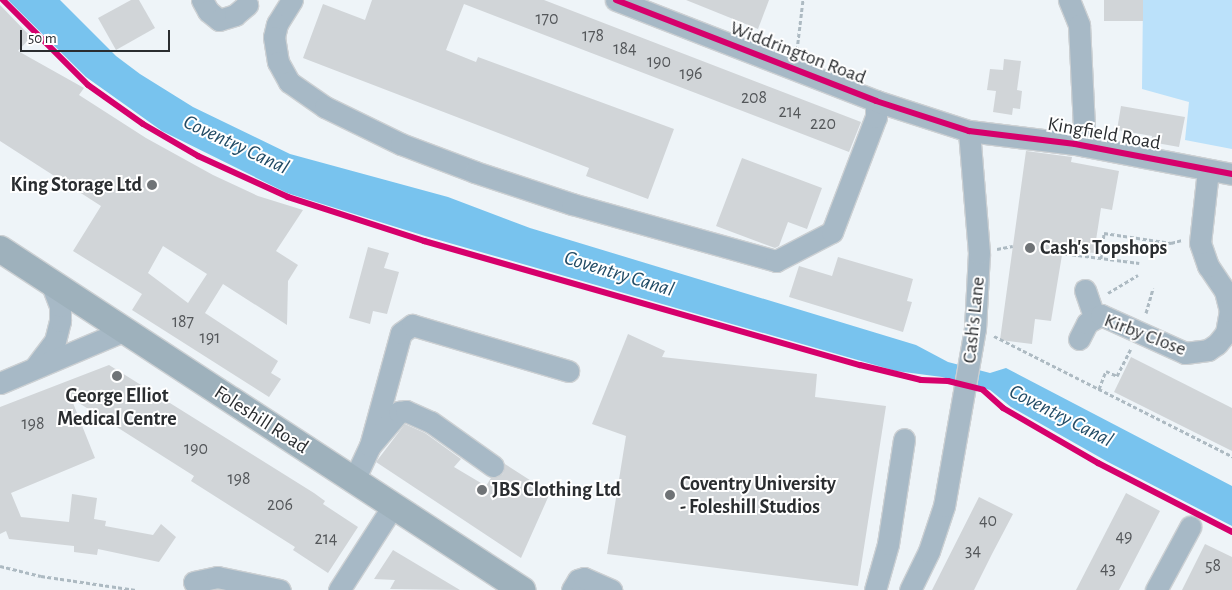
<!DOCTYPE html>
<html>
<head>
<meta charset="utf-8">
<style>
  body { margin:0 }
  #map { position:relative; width:1232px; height:590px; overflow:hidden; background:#eef4f8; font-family:"Alegreya Sans",sans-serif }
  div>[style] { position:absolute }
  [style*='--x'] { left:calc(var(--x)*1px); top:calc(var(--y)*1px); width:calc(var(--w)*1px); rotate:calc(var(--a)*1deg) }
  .green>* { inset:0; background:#bbe1fa }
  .water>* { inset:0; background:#78c3ee }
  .building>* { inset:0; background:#d1d5d8; transform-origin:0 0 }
  .path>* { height:3px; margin-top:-1.5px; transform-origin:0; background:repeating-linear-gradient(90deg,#adbac2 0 4px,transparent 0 6.5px) }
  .roads { filter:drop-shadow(1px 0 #ccd0d3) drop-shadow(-1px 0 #ccd0d3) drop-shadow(0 1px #ccd0d3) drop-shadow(0 -1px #ccd0d3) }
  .minor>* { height:21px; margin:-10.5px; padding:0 10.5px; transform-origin:10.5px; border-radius:10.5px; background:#a7b9c6 }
  .major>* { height:26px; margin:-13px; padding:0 13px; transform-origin:13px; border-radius:13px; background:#9eb1bc }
  .cycleway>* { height:6px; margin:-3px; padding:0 3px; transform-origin:3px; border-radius:3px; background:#d6006c }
  .dots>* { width:14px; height:14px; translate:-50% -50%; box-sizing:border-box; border:2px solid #fff; border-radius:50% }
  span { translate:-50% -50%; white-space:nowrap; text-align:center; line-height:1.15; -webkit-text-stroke:4px #fff; paint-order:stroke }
  .number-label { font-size:18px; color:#54575a }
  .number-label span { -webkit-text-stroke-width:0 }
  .street-label { font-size:20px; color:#2a2d30 }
  .poi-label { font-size:20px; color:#2a2d30; font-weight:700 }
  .right { translate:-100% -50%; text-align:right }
  .left { translate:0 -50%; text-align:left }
  .water-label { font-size:21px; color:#224c66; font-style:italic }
  .scale { position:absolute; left:20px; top:30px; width:150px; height:22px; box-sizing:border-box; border:2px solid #2a2d30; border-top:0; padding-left:6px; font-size:15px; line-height:18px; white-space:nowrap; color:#2a2d30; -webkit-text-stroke:4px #fff; paint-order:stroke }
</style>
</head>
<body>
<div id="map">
  <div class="green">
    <i style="clip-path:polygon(1143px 0,1232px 0,1232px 149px,1185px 140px,1189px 102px,1142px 89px)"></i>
  </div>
  <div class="water">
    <i style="clip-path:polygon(8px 0,60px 0,116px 56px,140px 74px,193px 107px,290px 154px,448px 197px,530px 228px,916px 345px,948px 362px,990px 373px,1006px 368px,1232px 486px,1232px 526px,1108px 462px,1011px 407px,990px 390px,942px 377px,896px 371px,425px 236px,287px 193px,162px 131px,86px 77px)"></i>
  </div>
  <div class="building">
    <i style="clip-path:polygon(131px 0,139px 0,155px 28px,116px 50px,98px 18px)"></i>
    <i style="clip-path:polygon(372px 0,544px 0,861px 122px,849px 152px,464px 4px,446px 50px,476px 62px,478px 57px,674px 129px,648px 199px,586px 176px,589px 168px,303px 58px,323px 4px,365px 20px)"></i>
    <i style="clip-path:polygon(686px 0,769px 0,758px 29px)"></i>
    <i style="left:1104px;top:0;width:39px;height:21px"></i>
    <i style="clip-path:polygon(evenodd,0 5px,31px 37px,18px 51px,84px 88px,79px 95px,146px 138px,213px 175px,258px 196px,303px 210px,276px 251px,298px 265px,288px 281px,287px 325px,223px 284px,205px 313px,278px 361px,271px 373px,281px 379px,269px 397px,132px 310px,142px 294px,73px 251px,101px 206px,0 141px,0 5px,163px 246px,207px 274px,188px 303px,148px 273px,163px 246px)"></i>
    <i style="clip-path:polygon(1004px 59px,1021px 61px,1017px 90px,1022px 91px,1020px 109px,1013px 108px,1012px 115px,993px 112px,996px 91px,987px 90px,990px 69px,1003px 70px)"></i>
    <i style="clip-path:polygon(1121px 106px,1185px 117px,1179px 147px,1151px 142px,1152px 136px,1117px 130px)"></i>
    <i style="clip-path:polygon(1026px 151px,1072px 157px,1071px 162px,1119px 171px,1112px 210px,1101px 208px,1094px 253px,1063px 249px,1051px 321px,1035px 319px,1032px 344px,1000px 340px)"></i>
    <i style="clip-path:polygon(742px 158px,822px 188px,807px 229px,788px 222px,779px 246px,775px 248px,716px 226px)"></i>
    <i style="clip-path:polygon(368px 247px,389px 253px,384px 268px,399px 272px,387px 314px,373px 311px,370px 324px,349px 318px)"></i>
    <i style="clip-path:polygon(838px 257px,913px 279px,907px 301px,912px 302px,903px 332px,789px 297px,799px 266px,832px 276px)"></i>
    <i style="clip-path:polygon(628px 334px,665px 351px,662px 357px,817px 374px,815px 397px,886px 406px,858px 586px,607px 554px,626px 436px,592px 424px)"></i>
    <i style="clip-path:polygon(1131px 357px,1232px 408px,1232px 451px,1114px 392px)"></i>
    <i style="clip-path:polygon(109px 365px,314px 493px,325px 501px,323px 504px,358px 527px,328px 573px,293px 550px,295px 547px,191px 481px,194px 476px,71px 398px,95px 458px,11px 493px,21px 517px,69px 522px,72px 494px,97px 498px,94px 519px,106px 521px,105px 526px,153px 535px,161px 524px,176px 537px,159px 562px,98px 549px,97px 555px,74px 552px,74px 546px,9px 539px,6px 531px,0 534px,0 407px)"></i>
    <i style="clip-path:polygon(405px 424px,425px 433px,461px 459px,454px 467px,486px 486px,491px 478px,503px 474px,505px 464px,550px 493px,521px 558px,376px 462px)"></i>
    <i style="clip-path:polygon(1126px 493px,1160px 511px,1119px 590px,1076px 590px)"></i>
    <i style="clip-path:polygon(979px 497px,1013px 514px,992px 554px,974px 590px,932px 590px)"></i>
    <i style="clip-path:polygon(1205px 544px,1232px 557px,1232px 590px,1182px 590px)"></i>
    <i style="clip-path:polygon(393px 550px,460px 590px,390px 589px,395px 580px,374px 579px)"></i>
  </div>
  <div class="path">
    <i style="--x:797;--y:50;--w:50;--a:-83.2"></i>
    <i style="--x:997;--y:249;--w:16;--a:-11"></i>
    <i style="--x:1046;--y:251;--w:94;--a:7.4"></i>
    <i style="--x:1159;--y:254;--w:12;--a:-81"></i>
    <i style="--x:1101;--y:258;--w:25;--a:-83"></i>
    <i style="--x:1104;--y:233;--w:68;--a:8.5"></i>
    <i style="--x:1171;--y:243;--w:11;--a:-15"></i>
    <i style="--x:1108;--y:293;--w:35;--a:-31"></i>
    <i style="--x:1146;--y:313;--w:26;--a:-74"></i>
    <i style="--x:994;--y:336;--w:267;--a:26.8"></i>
    <i style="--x:1099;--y:389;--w:19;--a:-69"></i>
    <i style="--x:1106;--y:371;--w:12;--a:24"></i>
    <i style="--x:1117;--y:376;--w:30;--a:-63"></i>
    <i style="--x:0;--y:566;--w:42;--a:13.7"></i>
    <i style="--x:41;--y:576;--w:96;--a:8.4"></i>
  </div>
  <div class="roads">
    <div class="minor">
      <i style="--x:202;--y:0;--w:13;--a:61"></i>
      <i style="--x:208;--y:11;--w:14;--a:39"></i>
      <i style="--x:219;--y:20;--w:17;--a:-17"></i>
      <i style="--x:235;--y:15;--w:16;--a:-40"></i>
      <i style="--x:292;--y:0;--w:28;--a:122"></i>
      <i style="--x:277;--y:24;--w:13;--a:103"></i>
      <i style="--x:274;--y:37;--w:25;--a:81"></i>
      <i style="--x:278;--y:62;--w:23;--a:61"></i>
      <i style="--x:289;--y:82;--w:44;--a:34.8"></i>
      <i style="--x:325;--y:107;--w:85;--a:26"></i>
      <i style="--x:401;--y:144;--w:79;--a:20.7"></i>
      <i style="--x:475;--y:172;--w:102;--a:18.3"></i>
      <i style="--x:572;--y:204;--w:212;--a:15.6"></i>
      <i style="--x:776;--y:261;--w:63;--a:-27.4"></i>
      <i style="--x:832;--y:232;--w:123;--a:-69.1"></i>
      <i style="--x:876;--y:117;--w:16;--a:-90"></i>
      <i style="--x:616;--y:0;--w:279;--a:21.2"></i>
      <i style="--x:876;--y:101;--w:98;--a:17.9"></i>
      <i style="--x:969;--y:131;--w:107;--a:7"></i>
      <i style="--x:1075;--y:144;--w:160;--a:10.8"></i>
      <i style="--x:1069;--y:0;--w:27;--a:68"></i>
      <i style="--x:1079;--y:25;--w:121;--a:87.2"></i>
      <i style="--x:1085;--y:290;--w:28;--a:71"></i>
      <i style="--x:1079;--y:339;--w:18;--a:-63"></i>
      <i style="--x:1087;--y:323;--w:16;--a:-30"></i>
      <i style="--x:1101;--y:315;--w:92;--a:24.3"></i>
      <i style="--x:1185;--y:353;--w:23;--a:-7"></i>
      <i style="--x:1208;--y:350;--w:11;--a:-34"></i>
      <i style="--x:1217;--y:344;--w:14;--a:-51"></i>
      <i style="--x:1226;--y:333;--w:22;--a:-80"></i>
      <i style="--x:1230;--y:311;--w:21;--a:-104"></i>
      <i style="--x:1225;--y:291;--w:30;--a:-124"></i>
      <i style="--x:1208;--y:266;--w:24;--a:-109"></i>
      <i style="--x:1200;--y:243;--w:73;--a:-83.7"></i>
      <i style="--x:36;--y:366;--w:31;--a:-53"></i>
      <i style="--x:55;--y:341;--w:21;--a:-76"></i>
      <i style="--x:60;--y:321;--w:15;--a:-90"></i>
      <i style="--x:60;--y:306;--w:26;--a:-111"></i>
      <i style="--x:0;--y:383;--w:134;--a:-22.9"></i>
      <i style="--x:370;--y:446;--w:117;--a:-74.7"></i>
      <i style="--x:401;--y:333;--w:14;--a:-36"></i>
      <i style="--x:412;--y:325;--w:163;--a:16.4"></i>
      <i style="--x:354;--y:480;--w:38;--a:-65"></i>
      <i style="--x:370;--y:446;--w:45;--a:-49.5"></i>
      <i style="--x:399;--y:412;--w:7;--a:-8"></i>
      <i style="--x:406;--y:411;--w:27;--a:24"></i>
      <i style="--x:431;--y:422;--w:76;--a:35.4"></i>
      <i style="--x:194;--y:582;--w:24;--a:-12"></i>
      <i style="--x:217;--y:577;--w:64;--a:11.7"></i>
      <i style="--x:339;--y:590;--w:100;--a:-57.3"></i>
      <i style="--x:572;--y:590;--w:12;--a:-59"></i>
      <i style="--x:578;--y:580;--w:6;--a:-18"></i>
      <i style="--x:584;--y:578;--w:30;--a:24"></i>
      <i style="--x:875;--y:590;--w:48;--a:-74.2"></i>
      <i style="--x:888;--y:544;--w:106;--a:-81.3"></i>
      <i style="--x:910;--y:590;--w:43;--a:-64"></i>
      <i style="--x:929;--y:551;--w:47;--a:-71.6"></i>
      <i style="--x:944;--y:506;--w:180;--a:-80.1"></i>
      <i style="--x:975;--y:329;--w:76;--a:-87"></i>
      <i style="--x:979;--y:253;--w:122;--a:-94.7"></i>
      <i style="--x:1156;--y:590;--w:72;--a:-61.6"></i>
    </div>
    <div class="major">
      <i style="--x:0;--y:249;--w:624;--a:33.15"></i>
    </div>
  </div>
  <div class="cycleway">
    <i style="--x:3;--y:0;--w:120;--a:45"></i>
    <i style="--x:88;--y:85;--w:67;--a:35.3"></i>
    <i style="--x:143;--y:124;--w:64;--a:30.2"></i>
    <i style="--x:198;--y:156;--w:99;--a:24.5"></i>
    <i style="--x:288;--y:197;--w:143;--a:17.9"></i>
    <i style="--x:424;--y:241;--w:453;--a:15.9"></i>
    <i style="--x:860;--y:365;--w:63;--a:13.8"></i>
    <i style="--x:921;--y:380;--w:27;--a:2"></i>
    <i style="--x:948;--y:381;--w:36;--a:14"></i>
    <i style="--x:983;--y:390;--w:27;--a:42"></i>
    <i style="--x:1003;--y:408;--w:110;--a:30.1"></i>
    <i style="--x:1098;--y:463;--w:151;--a:27.2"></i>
    <i style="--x:616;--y:0;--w:279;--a:21.2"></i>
    <i style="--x:876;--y:101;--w:98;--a:17.9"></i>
    <i style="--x:969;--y:131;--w:107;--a:7"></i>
    <i style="--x:1075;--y:144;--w:160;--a:10.8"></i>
  </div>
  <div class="dots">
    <i style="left:152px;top:185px;background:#6f7376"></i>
    <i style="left:1030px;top:248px;background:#6f7376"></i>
    <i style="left:117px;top:376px;background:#6f7376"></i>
    <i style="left:482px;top:490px;background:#6f7376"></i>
    <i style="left:670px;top:495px;background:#6f7376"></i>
  </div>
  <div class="number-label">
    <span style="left:547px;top:19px">170</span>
    <span style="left:593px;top:36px">178</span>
    <span style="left:625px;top:49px">184</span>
    <span style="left:659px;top:62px">190</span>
    <span style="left:691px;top:74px">196</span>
    <span style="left:754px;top:98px">208</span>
    <span style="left:790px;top:112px">214</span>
    <span style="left:823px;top:124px">220</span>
    <span style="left:183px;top:322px">187</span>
    <span style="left:210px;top:338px">191</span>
    <span style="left:33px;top:424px">198</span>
    <span style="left:196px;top:449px">190</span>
    <span style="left:239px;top:479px">198</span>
    <span style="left:280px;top:505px">206</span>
    <span style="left:988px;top:521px">40</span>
    <span style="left:1124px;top:537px">49</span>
    <span style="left:326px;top:539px">214</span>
    <span style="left:973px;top:551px">34</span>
    <span style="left:1213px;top:566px">58</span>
    <span style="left:1108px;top:569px">43</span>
  </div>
  <div class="street-label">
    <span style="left:798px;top:53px;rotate:21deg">Widdrington Road</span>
    <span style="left:1104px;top:134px;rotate:10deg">Kingfield Road</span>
    <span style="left:974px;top:320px;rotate:-84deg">Cash's Lane</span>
    <span style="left:1145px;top:335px;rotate:21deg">Kirby Close</span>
    <span style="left:261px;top:420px;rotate:33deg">Foleshill Road</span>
  </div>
  <div class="poi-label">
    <span class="right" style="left:142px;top:185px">King Storage Ltd</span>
    <span class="left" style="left:1040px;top:248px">Cash's Topshops</span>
    <span style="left:117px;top:408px">George Elliot<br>Medical Centre</span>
    <span class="left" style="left:680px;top:496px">Coventry University<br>- Foleshill Studios</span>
    <span class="left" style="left:492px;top:490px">JBS Clothing Ltd</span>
  </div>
  <div class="water-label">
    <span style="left:236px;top:145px;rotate:25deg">Coventry Canal</span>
    <span style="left:619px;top:274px;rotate:17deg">Coventry Canal</span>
    <span style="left:1061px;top:416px;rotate:27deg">Coventry Canal</span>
  </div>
  <div class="scale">50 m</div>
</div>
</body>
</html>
